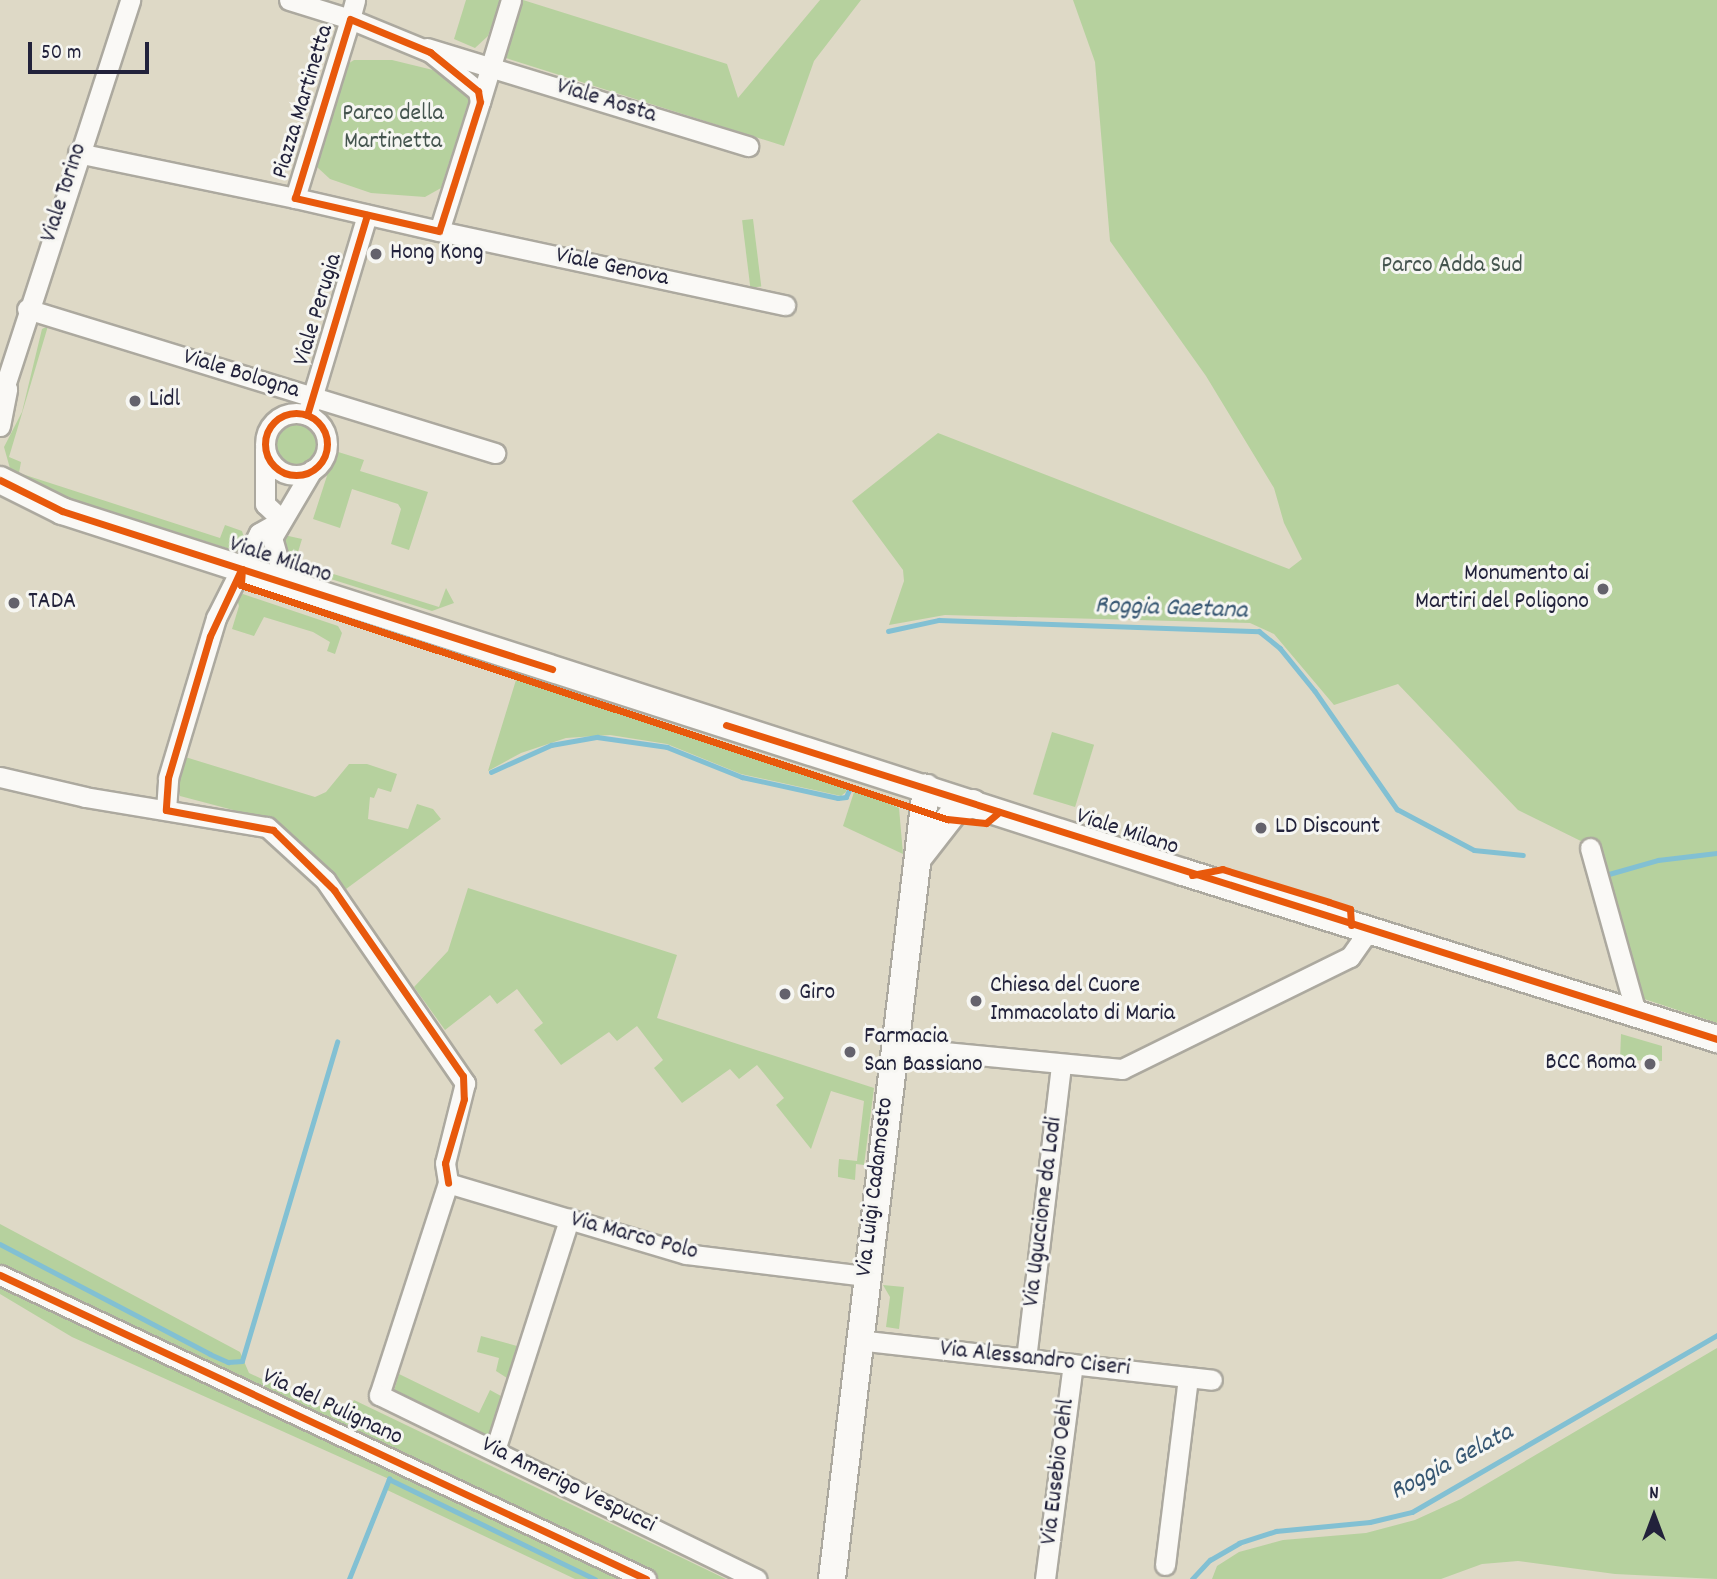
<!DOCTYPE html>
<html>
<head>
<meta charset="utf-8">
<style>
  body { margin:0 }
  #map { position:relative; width:1717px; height:1579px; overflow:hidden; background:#ded9c6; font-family:Dekko,sans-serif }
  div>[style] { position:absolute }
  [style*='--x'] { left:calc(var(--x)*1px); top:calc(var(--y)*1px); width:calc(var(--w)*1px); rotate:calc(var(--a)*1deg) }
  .green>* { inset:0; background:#b6d19e; transform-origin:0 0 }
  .round { border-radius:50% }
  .stream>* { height:4.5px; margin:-2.25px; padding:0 2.25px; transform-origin:2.25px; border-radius:2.25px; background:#82c0d3 }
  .roads { filter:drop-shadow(2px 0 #aca99f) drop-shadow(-2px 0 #aca99f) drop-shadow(0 2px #aca99f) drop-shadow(0 -2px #aca99f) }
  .street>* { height:19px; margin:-9.5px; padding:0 9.5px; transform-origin:9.5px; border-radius:9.5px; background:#faf9f6 }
  .street>.ring { margin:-9.5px; padding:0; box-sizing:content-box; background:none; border:19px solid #faf9f6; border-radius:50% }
  .secondary>* { height:26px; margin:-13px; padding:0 13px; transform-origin:13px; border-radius:13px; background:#faf9f6 }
  .cycleway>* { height:7px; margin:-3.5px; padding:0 3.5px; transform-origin:3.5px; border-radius:3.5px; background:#e8590c }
  .cycleway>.ring { margin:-3.5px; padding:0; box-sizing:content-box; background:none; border:7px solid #e8590c; border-radius:50% }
  .dots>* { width:19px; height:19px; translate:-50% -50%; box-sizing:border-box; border:4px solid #f6f6f2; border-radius:50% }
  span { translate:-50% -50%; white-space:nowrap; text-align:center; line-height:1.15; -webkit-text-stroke:6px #f6f6f2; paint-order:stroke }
  .street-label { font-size:24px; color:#22223b }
  .park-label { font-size:24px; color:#45554f }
  .poi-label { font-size:24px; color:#22223b }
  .left { translate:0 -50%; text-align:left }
  .right { translate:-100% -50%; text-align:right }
  .water-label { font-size:26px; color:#365672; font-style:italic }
  .north { position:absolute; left:1619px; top:1481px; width:70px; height:70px; -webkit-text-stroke:5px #f6f6f2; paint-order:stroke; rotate:0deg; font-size:19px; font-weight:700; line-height:28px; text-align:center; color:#22223b }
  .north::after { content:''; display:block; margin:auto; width:24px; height:32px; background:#22223b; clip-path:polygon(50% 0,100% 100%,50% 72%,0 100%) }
  .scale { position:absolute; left:28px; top:42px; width:121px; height:32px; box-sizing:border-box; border:4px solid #22223b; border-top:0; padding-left:9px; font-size:21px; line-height:24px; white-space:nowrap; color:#22223b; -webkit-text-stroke:5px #f6f6f2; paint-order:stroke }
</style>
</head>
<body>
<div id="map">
  <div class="green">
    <i style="clip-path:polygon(466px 0,501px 0,488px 36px,475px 48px,454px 39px)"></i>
    <i style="clip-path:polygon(523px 0,727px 64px,738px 98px,820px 0,861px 0,814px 61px,784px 146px,506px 58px)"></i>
    <i style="clip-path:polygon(1073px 0,1717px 0,1717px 1023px,1635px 996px,1593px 847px,1518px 810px,1398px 684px,1334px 705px,1274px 634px,1250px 623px,945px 615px,889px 625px,904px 581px,903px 570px,852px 501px,938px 433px,1289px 569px,1302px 559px,1284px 523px,1274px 488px,1206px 376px,1110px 241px,1095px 62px)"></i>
    <i style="clip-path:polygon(392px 60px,433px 70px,470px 97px,441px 188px,425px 197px,371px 193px,330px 179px,317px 167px,346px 65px,354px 60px)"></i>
    <i style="left:753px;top:219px;width:68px;height:11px;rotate:83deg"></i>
    <i style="clip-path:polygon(48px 326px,9px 457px,21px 462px,19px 473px,220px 538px,225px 525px,242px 531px,245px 541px,239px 552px,34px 487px,11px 472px,4px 447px,22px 412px,42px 329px)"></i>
    <i class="round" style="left:274px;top:421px;width:46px;height:46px"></i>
    <i style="clip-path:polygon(335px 451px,364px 460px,360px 471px,428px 492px,409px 550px,391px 544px,401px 509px,398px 504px,352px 489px,340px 528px,313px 519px)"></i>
    <i style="clip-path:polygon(284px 535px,302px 539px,295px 562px,439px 607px,446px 588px,454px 603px,432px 611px,296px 568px,289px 565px)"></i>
    <i style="clip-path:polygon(243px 594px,338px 626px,342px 633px,335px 654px,327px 651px,330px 642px,313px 632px,264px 617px,254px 636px,232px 629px,239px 606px,236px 596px)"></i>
    <i style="clip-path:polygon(516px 680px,847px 787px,846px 792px,841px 796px,741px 774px,667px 744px,610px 735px,566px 738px,521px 753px,488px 771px)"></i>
    <i style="left:1052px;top:732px;width:44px;height:65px;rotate:17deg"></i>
    <i style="clip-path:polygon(182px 756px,315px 797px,326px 792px,349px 764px,367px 764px,397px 774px,391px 792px,378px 788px,374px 798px,370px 797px,368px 819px,408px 829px,417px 804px,433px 809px,441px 819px,346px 889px,275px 821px,180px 796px,177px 782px)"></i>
    <i style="clip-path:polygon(855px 789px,899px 808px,903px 854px,843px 826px)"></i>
    <i style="clip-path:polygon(468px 888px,677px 955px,657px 1018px,874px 1088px,864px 1165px,856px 1164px,855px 1180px,838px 1177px,838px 1171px,839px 1159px,857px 1161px,864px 1101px,831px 1091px,811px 1149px,776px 1105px,784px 1098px,757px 1065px,739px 1079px,730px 1069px,682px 1103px,654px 1068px,663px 1060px,637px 1026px,617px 1041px,609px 1032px,561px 1065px,534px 1030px,543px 1023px,517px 989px,497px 1004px,490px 995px,445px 1030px,414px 987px,448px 951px)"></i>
    <i style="clip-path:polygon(1621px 1034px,1662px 1046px,1662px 1061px,1620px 1060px)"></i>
    <i style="clip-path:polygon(0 1224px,240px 1352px,249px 1373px,345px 1418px,354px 1400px,726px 1579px,575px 1579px,385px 1489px,389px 1479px,72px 1337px,0 1294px)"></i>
    <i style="clip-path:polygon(883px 1285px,904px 1287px,899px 1329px,886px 1327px,890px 1297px)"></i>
    <i style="clip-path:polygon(481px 1336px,517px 1346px,507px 1378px,496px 1371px,499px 1358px,477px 1352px)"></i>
    <i style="clip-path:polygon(1717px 1348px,1717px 1579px,1615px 1574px,1518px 1561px,1482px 1564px,1441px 1579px,1212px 1579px,1217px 1566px,1239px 1552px,1283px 1540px,1366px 1533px,1415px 1520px,1461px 1499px)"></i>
    <i style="clip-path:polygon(399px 1374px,479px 1413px,490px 1390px,501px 1396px,489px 1437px,393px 1394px)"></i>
  </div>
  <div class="stream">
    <i style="--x:888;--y:631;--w:52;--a:-12.2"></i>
    <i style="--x:939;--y:620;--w:320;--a:2"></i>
    <i style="--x:1259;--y:631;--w:27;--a:39"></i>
    <i style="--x:1280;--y:648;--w:55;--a:50.9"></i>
    <i style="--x:1315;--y:691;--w:144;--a:55.2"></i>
    <i style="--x:1397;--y:809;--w:87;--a:28"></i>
    <i style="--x:1474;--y:850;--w:49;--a:5.8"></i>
    <i style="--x:491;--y:772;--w:66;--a:-24.2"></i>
    <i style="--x:551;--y:745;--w:47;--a:-9.9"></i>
    <i style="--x:597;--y:737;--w:71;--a:8.1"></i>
    <i style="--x:667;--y:747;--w:81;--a:21.8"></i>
    <i style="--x:742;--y:777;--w:98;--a:12.3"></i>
    <i style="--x:838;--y:798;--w:8;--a:-7"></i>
    <i style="--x:846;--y:797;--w:10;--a:-66"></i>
    <i style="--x:1609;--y:874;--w:51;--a:-15.9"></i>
    <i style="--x:1658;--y:860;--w:59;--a:-6.8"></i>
    <i style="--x:0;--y:1244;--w:237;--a:27.6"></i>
    <i style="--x:210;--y:1354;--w:20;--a:24"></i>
    <i style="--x:228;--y:1362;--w:14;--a:-4"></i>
    <i style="--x:242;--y:1361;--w:333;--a:-73.4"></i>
    <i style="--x:349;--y:1579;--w:108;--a:-68.2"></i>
    <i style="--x:389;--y:1479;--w:229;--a:25.9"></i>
    <i style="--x:1192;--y:1579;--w:26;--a:-47"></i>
    <i style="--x:1210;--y:1560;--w:34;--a:-30"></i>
    <i style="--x:1239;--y:1543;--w:39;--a:-18"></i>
    <i style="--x:1276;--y:1531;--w:94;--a:-5.5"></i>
    <i style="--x:1370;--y:1522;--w:43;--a:-13.4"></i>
    <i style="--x:1412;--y:1512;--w:353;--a:-30.1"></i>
  </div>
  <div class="roads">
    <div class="street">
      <i style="--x:289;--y:0;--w:64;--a:17.3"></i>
      <i style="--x:350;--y:19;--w:20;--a:-75"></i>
      <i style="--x:350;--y:19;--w:87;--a:22.4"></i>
      <i style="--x:430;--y:52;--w:62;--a:39.1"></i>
      <i style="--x:478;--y:91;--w:11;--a:80"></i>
      <i style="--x:480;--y:102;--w:135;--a:107.6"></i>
      <i style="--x:439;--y:231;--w:148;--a:-167.1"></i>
      <i style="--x:295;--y:198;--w:187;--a:-72.9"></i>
      <i style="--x:427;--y:48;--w:336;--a:17"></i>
      <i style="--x:480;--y:102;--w:107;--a:-73.1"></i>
      <i style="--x:78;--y:153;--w:222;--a:11.7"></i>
      <i style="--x:439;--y:231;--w:354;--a:12.1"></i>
      <i style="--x:27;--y:309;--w:490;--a:17.1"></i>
      <i style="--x:0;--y:401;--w:422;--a:-72"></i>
      <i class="ring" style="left:265px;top:413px;width:43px;height:43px"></i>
      <i style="--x:307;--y:415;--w:209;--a:-73.3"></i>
      <i style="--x:0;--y:426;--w:38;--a:-79"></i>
      <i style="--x:265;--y:449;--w:55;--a:90"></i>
      <i style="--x:265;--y:504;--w:23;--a:43"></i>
      <i style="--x:298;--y:586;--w:31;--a:-128"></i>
      <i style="--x:279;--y:562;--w:25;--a:-106"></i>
      <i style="--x:272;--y:538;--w:79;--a:-59.5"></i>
      <i style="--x:0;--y:777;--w:87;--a:13.2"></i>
      <i style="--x:85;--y:797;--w:184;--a:9.4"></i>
      <i style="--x:267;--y:827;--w:79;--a:42.4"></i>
      <i style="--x:325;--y:880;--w:247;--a:55.4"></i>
      <i style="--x:465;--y:1083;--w:82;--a:104"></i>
      <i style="--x:445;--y:1163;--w:20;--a:81"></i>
      <i style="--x:448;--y:1183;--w:223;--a:108"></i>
      <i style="--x:379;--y:1395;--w:420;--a:26"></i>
      <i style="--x:166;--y:810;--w:32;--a:-86"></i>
      <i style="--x:168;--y:778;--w:167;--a:-73.3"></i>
      <i style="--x:216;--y:618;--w:95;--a:-63.2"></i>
      <i style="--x:259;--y:533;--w:26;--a:-29"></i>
      <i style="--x:1590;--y:848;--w:171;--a:74.4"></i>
      <i style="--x:894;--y:1047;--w:229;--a:5.5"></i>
      <i style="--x:1122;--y:1069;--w:254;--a:-26.2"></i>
      <i style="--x:1350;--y:957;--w:33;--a:-55"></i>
      <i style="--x:448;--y:1183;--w:248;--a:16.6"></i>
      <i style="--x:686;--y:1254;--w:180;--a:7"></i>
      <i style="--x:0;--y:1275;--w:714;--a:25.2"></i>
      <i style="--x:858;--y:1340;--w:356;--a:6.4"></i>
      <i style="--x:1026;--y:1359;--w:296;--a:-83.2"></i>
      <i style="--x:495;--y:1450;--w:243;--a:-72.2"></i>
      <i style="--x:1165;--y:1565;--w:189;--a:-83"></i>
      <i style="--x:1045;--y:1579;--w:217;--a:-82.6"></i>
    </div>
    <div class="secondary">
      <i style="--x:0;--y:480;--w:69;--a:26.6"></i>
      <i style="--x:62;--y:511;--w:1178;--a:17.85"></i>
      <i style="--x:1183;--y:872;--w:560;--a:17.37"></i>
      <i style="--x:919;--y:857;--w:57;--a:-52.1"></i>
      <i style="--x:954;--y:812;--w:21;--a:-25"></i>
      <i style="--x:832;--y:1579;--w:797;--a:-83.22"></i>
    </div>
  </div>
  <div class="cycleway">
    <i style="--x:350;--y:19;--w:87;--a:22.4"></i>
    <i style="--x:430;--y:52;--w:62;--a:39.1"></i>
    <i style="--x:478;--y:91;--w:11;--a:80"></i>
    <i style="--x:480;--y:102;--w:135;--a:107.6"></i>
    <i style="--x:439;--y:231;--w:148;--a:-167.1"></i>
    <i style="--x:295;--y:198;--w:187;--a:-72.9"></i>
    <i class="ring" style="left:265px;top:413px;width:55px;height:55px"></i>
    <i style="--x:307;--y:415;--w:209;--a:-73.3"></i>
    <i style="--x:0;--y:480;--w:69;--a:26.6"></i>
    <i style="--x:62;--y:511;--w:515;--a:17.87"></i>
    <i style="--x:242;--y:569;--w:16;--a:94"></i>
    <i style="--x:241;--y:585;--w:744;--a:18.34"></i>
    <i style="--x:947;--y:819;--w:39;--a:6"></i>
    <i style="--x:986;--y:823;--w:17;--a:-40"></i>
    <i style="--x:240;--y:572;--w:71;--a:115.1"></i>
    <i style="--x:210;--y:636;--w:148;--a:106.5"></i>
    <i style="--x:168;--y:778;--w:32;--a:94"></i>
    <i style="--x:166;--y:810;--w:109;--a:10.6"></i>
    <i style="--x:273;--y:830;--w:86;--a:44.5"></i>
    <i style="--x:334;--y:890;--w:226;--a:55.3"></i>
    <i style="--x:463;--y:1076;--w:23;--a:88"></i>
    <i style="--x:464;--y:1099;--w:67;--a:106.5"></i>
    <i style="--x:445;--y:1163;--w:20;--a:81"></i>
    <i style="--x:726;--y:725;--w:1040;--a:17.58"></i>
    <i style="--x:1192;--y:875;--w:31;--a:-11"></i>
    <i style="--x:1222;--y:869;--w:112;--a:17.1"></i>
    <i style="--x:1329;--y:902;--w:22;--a:18"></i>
    <i style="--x:1350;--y:909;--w:16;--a:86"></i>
    <i style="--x:0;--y:1275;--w:714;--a:25.2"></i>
  </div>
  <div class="dots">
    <i style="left:376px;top:254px;background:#64626c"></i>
    <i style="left:135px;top:401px;background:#64626c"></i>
    <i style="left:1603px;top:589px;background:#64626c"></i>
    <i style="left:14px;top:603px;background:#64626c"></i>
    <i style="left:1261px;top:828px;background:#64626c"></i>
    <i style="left:785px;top:994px;background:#64626c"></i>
    <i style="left:976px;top:1001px;background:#64626c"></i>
    <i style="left:850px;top:1052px;background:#64626c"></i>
    <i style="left:1650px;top:1064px;background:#64626c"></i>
  </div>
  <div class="street-label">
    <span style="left:304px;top:102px;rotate:-73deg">Piazza Martinetta</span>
    <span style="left:606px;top:102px;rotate:17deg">Viale Aosta</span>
    <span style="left:65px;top:193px;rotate:-72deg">Viale Torino</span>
    <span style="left:612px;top:268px;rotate:12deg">Viale Genova</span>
    <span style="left:319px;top:310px;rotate:-73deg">Viale Perugia</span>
    <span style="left:241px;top:375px;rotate:17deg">Viale Bologna</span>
    <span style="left:280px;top:561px;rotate:18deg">Viale Milano</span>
    <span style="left:1127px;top:833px;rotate:18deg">Viale Milano</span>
    <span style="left:876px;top:1187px;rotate:-83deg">Via Luigi Cadamosto</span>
    <span style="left:1044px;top:1212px;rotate:-83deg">Via Uguccione da Lodi</span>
    <span style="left:634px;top:1237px;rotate:15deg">Via Marco Polo</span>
    <span style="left:1035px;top:1360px;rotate:6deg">Via Alessandro Ciseri</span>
    <span style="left:332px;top:1408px;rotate:25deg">Via del Pulignano</span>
    <span style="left:1059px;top:1472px;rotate:-83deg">Via Eusebio Oehl</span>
    <span style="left:568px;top:1486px;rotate:26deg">Via Amerigo Vespucci</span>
  </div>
  <div class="park-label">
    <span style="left:393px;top:129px">Parco della<br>Martinetta</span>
    <span style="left:1452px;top:267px">Parco Adda Sud</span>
  </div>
  <div class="poi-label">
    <span class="left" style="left:390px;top:254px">Hong Kong</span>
    <span class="left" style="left:149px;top:401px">Lidl</span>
    <span class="right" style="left:1589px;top:589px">Monumento ai<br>Martiri del Poligono</span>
    <span class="left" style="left:28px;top:603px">TADA</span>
    <span class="left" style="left:1275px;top:828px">LD Discount</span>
    <span class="left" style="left:990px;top:1001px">Chiesa del Cuore<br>Immacolato di Maria</span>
    <span class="left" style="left:799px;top:994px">Giro</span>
    <span class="left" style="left:864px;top:1052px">Farmacia<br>San Bassiano</span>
    <span class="right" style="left:1636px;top:1064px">BCC Roma</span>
  </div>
  <div class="water-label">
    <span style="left:1171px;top:609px;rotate:2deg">Roggia Gaetana</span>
    <span style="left:1452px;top:1463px;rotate:-28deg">Roggia Gelata</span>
  </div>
  <div class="north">N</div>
  <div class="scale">50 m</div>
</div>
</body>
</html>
